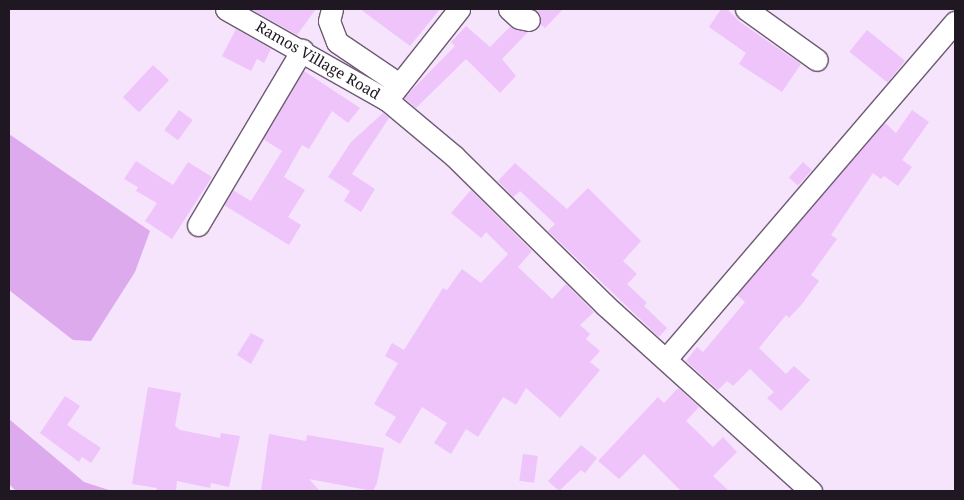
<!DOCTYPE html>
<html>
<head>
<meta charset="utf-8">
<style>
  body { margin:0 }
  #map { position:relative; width:964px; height:500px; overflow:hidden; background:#f6e4fc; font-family:"Noto Serif",serif }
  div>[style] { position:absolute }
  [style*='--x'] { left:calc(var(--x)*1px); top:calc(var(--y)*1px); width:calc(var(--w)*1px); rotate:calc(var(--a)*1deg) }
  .water>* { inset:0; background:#deaaee }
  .building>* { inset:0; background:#eec4fb; transform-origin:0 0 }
  .roads { filter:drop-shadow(1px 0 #6d5a73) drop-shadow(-1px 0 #6d5a73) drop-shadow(0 1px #6d5a73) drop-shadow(0 -1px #6d5a73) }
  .minor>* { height:21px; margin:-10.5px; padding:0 10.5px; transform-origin:10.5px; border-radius:10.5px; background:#fff }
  span { translate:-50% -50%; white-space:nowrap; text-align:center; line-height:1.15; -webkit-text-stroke:4px #fff; paint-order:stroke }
  .street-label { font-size:15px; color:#1f1721 }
  .frame { position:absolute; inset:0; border:10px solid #1f1721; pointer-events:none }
</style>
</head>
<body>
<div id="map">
  <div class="water">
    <i style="clip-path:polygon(9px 134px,150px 231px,135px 272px,91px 341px,73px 340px,9px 290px)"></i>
    <i style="clip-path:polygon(9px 419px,84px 482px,112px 491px,16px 491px,9px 484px)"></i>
  </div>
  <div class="building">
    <i style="clip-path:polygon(251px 9px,316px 9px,297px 35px)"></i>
    <i style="clip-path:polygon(360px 9px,440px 9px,410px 46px)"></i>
    <i style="clip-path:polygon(534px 9px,563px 9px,545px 28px,540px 24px,541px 16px)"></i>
    <i style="clip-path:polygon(721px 9px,727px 9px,740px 22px,801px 64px,782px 92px,739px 64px,746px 53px,709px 27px)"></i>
    <i style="clip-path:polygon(466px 26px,490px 47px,510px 27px,528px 32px,502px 59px,516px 76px,500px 93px,466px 59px,416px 108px,404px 98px,455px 46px,451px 42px)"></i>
    <i style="clip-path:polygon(236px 29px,271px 49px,264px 63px,257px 59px,251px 71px,222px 56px)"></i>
    <i style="left:867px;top:30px;width:49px;height:28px;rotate:39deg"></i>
    <i style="left:153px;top:65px;width:22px;height:44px;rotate:43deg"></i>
    <i style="clip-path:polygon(304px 71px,360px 108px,348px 123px,332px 111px,309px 149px,302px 145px,284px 177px,305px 190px,288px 217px,301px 225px,289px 245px,224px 205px,233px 190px,251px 201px,282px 151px,263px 139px)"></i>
    <i style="left:179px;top:110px;width:17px;height:25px;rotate:36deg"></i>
    <i style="clip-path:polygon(912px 110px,929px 122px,902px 160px,912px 167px,898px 186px,884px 176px,881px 179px,873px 173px,831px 235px,837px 239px,811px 275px,819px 281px,802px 304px,789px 318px,786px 315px,759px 348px,786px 374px,794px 366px,810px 380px,781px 411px,767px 398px,774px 392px,750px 369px,733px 386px,727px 381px,718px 390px,686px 361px,697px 347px,703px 352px,745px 302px,737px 295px,885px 123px,896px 133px)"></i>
    <i style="clip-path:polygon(383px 113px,389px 118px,352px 174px,375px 189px,361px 212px,344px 201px,350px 191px,328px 177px,351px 142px)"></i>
    <i style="clip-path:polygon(136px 161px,173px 185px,188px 162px,212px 177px,172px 239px,145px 221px,157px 203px,136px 191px,138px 187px,124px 179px)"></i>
    <i style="left:803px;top:162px;width:12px;height:21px;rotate:42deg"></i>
    <i style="clip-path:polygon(515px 163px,567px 209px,588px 188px,641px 241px,623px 261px,637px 274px,627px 284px,647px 303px,644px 306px,667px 328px,659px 337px,548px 231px,555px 224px,520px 191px,513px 197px,498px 181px)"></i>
    <i style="clip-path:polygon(471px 190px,532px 251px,518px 267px,552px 299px,566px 284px,594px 312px,580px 325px,590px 334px,586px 339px,600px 351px,590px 362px,600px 370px,560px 418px,526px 388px,516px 405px,503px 397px,478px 437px,466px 429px,451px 454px,434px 443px,447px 423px,422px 407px,400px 444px,385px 435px,396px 417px,374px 404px,398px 363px,385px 356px,392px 343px,404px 350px,443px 288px,447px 290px,462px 269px,481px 283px,508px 254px,486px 232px,481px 238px,451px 213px)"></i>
    <i style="clip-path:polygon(251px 333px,264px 340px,251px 364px,237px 355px)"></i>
    <i style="clip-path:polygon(148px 387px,181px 393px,175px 426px,180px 430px,220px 438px,221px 433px,240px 436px,229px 487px,211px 483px,210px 488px,177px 481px,176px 491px,156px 491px,157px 488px,132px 484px)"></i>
    <i style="clip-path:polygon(678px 388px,699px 407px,686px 421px,713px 447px,723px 437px,737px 452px,713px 476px,729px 491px,681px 491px,644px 454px,619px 479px,598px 461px,658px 397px,664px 403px)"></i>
    <i style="clip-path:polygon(65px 396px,80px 406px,67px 425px,101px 448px,91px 463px,82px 457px,79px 462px,40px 433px)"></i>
    <i style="clip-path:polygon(269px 434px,306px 441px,307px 435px,384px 448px,377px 483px,373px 491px,309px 479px,320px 491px,261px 491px)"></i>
    <i style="clip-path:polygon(581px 445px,597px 458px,585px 473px,581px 470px,559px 491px,548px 481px)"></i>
    <i style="left:523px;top:454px;width:15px;height:27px;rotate:8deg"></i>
  </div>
  <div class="roads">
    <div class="minor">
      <i style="--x:226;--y:9;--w:185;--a:29.5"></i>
      <i style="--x:387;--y:100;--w:116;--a:-51.6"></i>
      <i style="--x:332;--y:9;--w:12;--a:104"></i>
      <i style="--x:329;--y:21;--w:22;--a:69"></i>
      <i style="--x:337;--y:42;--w:75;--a:34.1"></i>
      <i style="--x:509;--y:9;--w:13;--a:42"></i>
      <i style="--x:519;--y:18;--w:10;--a:11"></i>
      <i style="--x:746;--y:9;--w:87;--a:35.7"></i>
      <i style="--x:387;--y:100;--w:87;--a:39.9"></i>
      <i style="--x:454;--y:156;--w:212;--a:44.6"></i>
      <i style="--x:605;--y:305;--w:278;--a:42.1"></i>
      <i style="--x:198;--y:225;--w:204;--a:-59.3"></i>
      <i style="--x:666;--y:359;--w:444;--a:-49.4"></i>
    </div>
  </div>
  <div class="street-label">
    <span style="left:318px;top:60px;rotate:30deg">Ramos Village Road</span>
  </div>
  <div class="frame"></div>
</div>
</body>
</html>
